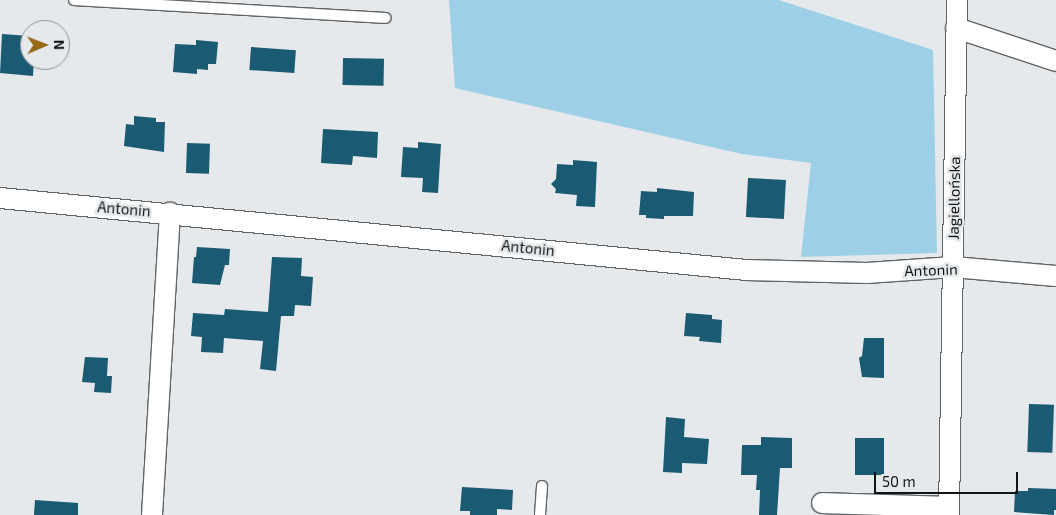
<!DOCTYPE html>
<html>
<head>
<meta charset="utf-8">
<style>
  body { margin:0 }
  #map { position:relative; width:1056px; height:515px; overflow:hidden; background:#e5e9eb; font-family:"Exo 2",sans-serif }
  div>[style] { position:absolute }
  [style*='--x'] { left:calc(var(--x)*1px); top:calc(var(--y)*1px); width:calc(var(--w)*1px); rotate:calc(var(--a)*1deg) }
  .green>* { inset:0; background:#9dd0e6 }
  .building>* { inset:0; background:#1a5a72; transform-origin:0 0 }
  .roads { filter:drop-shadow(1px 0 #616466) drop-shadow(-1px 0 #616466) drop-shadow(0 1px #616466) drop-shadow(0 -1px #616466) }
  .service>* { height:10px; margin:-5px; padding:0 5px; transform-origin:5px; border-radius:5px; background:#fff }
  .minor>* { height:20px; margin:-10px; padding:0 10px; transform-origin:10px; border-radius:10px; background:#fff }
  span { translate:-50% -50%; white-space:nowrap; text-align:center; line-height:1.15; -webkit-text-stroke:5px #e5e9eb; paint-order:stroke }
  .street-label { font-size:15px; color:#131415 }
  .north { position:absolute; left:20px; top:20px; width:50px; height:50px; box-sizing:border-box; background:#e5e9eb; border:1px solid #919495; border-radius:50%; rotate:89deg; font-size:14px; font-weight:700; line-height:20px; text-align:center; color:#131415 }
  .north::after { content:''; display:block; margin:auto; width:18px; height:22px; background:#966917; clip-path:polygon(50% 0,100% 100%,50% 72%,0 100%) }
  .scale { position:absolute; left:874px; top:472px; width:144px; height:22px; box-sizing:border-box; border:2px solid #131415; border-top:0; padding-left:6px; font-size:15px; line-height:18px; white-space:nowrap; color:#131415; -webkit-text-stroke:4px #e5e9eb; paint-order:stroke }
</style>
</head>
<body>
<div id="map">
  <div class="green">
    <i style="clip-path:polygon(449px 0,779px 0,933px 50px,937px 253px,801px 257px,811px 163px,742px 154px,455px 88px)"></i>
  </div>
  <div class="building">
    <i style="clip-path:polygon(2px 34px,30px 36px,30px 60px,34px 60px,33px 76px,0 73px)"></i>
    <i style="clip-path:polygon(196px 40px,218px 42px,216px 64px,208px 64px,208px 70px,197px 69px,197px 74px,173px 72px,175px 44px,196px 45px)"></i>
    <i style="left:251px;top:47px;width:45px;height:23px;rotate:4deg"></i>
    <i style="left:343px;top:58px;width:41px;height:27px;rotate:1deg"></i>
    <i style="clip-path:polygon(134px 116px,156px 118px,156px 122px,165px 122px,164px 152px,124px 146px,126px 124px,134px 125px)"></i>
    <i style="clip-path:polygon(323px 129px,378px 132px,377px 158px,353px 156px,352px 165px,321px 163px)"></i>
    <i style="clip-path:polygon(418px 142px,441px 144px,438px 193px,422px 192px,423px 178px,401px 177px,403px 147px,418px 148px)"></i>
    <i style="left:187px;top:143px;width:23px;height:30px;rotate:2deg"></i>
    <i style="clip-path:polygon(573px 160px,597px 162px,595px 207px,576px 206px,577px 195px,555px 193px,556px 189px,551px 184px,556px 179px,557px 164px,573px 165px)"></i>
    <i style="left:748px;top:178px;width:38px;height:39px;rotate:3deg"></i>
    <i style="clip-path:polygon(657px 188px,694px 192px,693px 216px,664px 216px,664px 219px,646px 218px,646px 215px,639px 215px,641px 191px,657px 192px)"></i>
    <i style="clip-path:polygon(197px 247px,230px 249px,229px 265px,225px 265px,220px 285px,192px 283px,194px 257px,196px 257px)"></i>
    <i style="clip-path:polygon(272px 257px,302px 258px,301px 276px,313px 277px,311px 306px,295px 305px,294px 316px,281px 316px,276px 371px,260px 369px,263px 341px,224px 338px,223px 353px,201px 352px,202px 337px,191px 336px,193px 313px,224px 315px,225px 309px,268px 312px)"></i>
    <i style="clip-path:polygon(686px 313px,712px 315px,712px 319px,722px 320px,721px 343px,699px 341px,700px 337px,684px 336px)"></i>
    <i style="clip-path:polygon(864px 338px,884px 338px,884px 378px,862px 377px,859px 358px,862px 356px)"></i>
    <i style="clip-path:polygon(85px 357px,108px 358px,107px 376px,112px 376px,111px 393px,94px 392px,95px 383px,82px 382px)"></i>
    <i style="left:1029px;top:404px;width:25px;height:48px;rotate:2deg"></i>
    <i style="clip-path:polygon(666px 417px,685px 419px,684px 437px,709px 439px,707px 464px,682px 463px,682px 473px,663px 472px)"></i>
    <i style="clip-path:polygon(761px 437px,792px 438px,792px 468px,780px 468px,777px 515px,759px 515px,760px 490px,756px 490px,757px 475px,741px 475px,742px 445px,761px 445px)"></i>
    <i style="left:855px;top:438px;width:29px;height:37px"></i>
    <i style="clip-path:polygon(462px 487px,513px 490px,512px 510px,497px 509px,497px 515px,470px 515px,470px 511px,460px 511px)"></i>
    <i style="clip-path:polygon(1028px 488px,1056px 489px,1056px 510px,1054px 510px,1054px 515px,1014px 512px,1015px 491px,1028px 491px)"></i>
    <i style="clip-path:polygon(35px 500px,78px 503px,78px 515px,34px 515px)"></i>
  </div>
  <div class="roads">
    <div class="service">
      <i style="--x:74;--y:0;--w:312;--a:3.3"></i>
      <i style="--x:540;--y:515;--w:29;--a:-86"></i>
    </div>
    <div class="minor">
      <i style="--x:956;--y:28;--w:105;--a:18.3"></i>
      <i style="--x:0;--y:198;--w:749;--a:5.51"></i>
      <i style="--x:746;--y:270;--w:121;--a:1.4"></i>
      <i style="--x:867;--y:273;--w:86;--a:-4"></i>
      <i style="--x:953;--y:267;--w:103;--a:5"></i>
      <i style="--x:822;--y:503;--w:127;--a:1.8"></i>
      <i style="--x:152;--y:515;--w:303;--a:-86.6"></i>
      <i style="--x:949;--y:515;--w:515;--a:-89.11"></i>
    </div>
  </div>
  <div class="street-label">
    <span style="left:954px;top:198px;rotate:-89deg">Jagiellońska</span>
    <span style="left:124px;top:209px;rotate:5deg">Antonin</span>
    <span style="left:528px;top:248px;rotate:6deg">Antonin</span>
    <span style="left:931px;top:270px;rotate:-2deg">Antonin</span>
  </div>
  <div class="north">N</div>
  <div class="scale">50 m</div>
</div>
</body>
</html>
